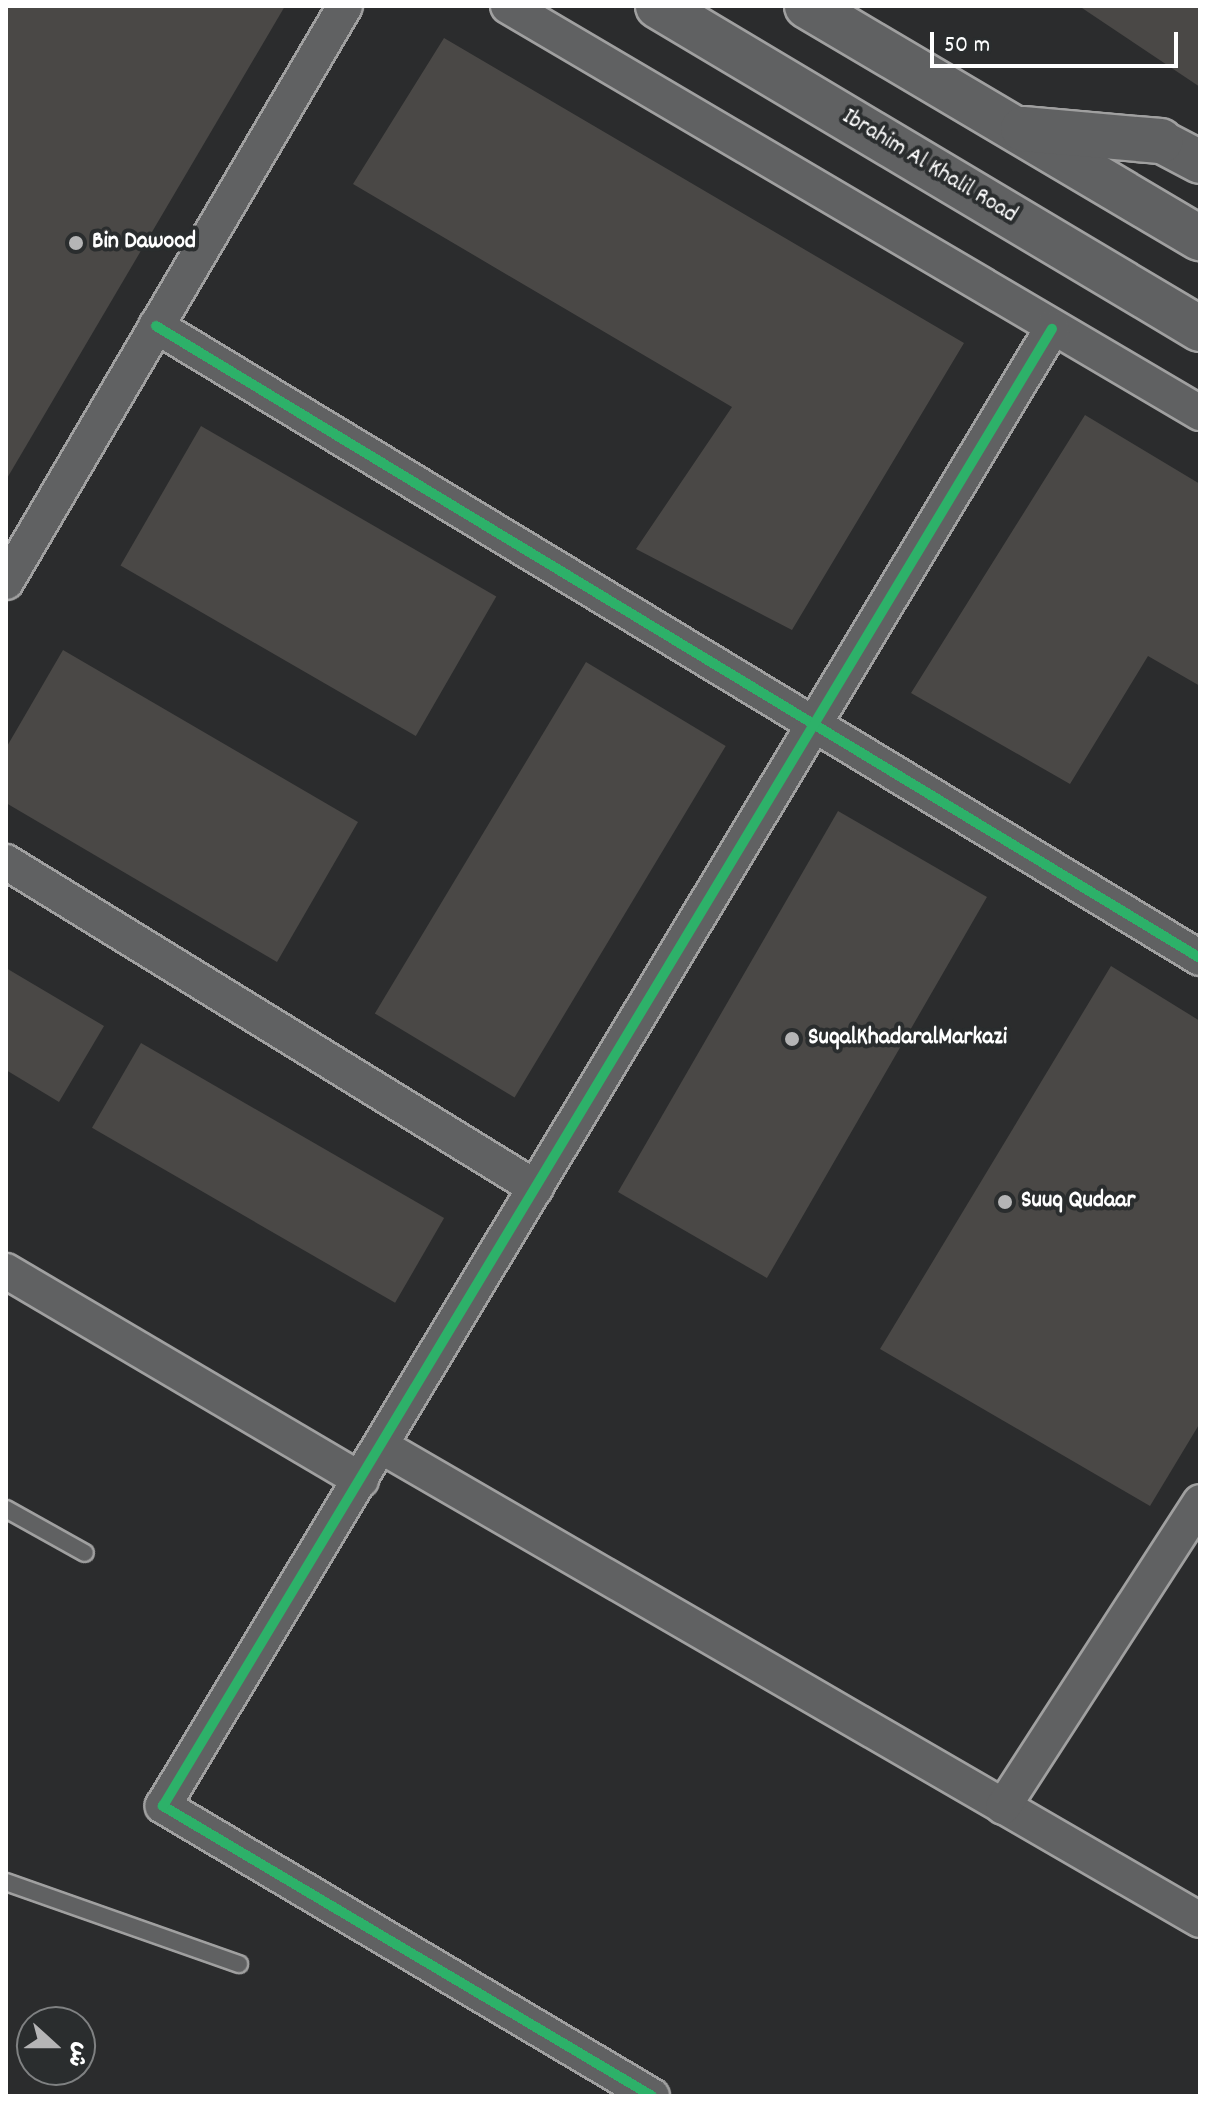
<!DOCTYPE html>
<html>
<head>
<meta charset="utf-8">
<style>
  body { margin:0 }
  #map { position:relative; width:1206px; height:2102px; overflow:hidden; background:#2b2c2d; font-family:Dekko,"Playpen Sans Arabic",sans-serif }
  div>[style] { position:absolute }
  [style*='--x'] { left:calc(var(--x)*1px); top:calc(var(--y)*1px); width:calc(var(--w)*1px); rotate:calc(var(--a)*1deg) }
  .building>* { inset:0; background:#4a4846; transform-origin:0 0 }
  .roads { filter:drop-shadow(2px 0 #a0a0a0) drop-shadow(-2px 0 #a0a0a0) drop-shadow(0 2px #a0a0a0) drop-shadow(0 -2px #a0a0a0) }
  .service>* { height:16px; margin:-8px; padding:0 8px; transform-origin:8px; border-radius:8px; background:#606162 }
  .minor>* { height:34px; margin:-17px; padding:0 17px; transform-origin:17px; border-radius:17px; background:#606162 }
  .tertiary>* { height:42px; margin:-21px; padding:0 21px; transform-origin:21px; border-radius:21px; background:#606162 }
  .trunk>* { height:44px; margin:-22px; padding:0 22px; transform-origin:22px; border-radius:22px; background:#606162 }
  .cycleway>* { height:10px; margin:-5px; padding:0 5px; transform-origin:5px; border-radius:5px; background:#2db169 }
  .dots>* { width:22px; height:22px; translate:-50% -50%; box-sizing:border-box; border:4px solid #2a2d2e; border-radius:50% }
  span { translate:-50% -50%; white-space:nowrap; text-align:center; line-height:1.15; -webkit-text-stroke:8px #2a2d2e; paint-order:stroke }
  .street-label { font-size:24px; color:#fff }
  .poi-label { font-size:24px; color:#fff; font-weight:700 }
  .left { translate:0 -50%; text-align:left }
  .frame { position:absolute; inset:0; border:8px solid #fff; pointer-events:none }
  .north { position:absolute; left:16px; top:2006px; width:80px; height:80px; box-sizing:border-box; background:#2a2d2e; border:2px solid #7f8182; border-radius:50%; rotate:111deg; font-size:22px; font-weight:700; line-height:32px; text-align:center; color:#fff }
  .north::after { content:''; display:block; margin:auto; width:28px; height:36px; background:#b5b5b6; clip-path:polygon(50% 0,100% 100%,50% 72%,0 100%) }
  .scale { position:absolute; left:930px; top:32px; width:248px; height:36px; box-sizing:border-box; border:4px solid #fff; border-top:0; padding-left:10px; font-size:24px; line-height:28px; white-space:nowrap; color:#fff; -webkit-text-stroke:6px #2a2d2e; paint-order:stroke }
</style>
</head>
<body>
<div id="map">
  <div class="building">
    <i style="clip-path:polygon(6px 6px,285px 6px,6px 480px)"></i>
    <i style="clip-path:polygon(1079px 6px,1200px 6px,1200px 87px)"></i>
    <i style="clip-path:polygon(444px 38px,964px 343px,792px 630px,636px 549px,732px 407px,353px 184px)"></i>
    <i style="clip-path:polygon(1085px 415px,1200px 484px,1200px 686px,1148px 656px,1070px 784px,911px 693px)"></i>
    <i style="left:201px;top:426px;width:341px;height:161px;rotate:30deg"></i>
    <i style="clip-path:polygon(63px 650px,358px 822px,277px 962px,6px 803px,6px 748px)"></i>
    <i style="left:586px;top:662px;width:163px;height:410px;rotate:31deg"></i>
    <i style="left:838px;top:811px;width:172px;height:440px;rotate:30deg"></i>
    <i style="clip-path:polygon(1111px 966px,1200px 1021px,1200px 1423px,1150px 1506px,880px 1349px)"></i>
    <i style="clip-path:polygon(6px 968px,104px 1026px,59px 1102px,6px 1070px)"></i>
    <i style="left:141px;top:1043px;width:350px;height:98px;rotate:30deg"></i>
  </div>
  <div class="roads">
    <div class="service">
      <i style="--x:6;--y:1509;--w:90;--a:29.1"></i>
      <i style="--x:6;--y:1882;--w:247;--a:19.4"></i>
    </div>
    <div class="minor">
      <i style="--x:508;--y:6;--w:803;--a:30.46"></i>
      <i style="--x:156;--y:326;--w:1220;--a:31.19"></i>
      <i style="--x:6;--y:582;--w:668;--a:-59.52"></i>
      <i style="--x:6;--y:862;--w:622;--a:31.6"></i>
      <i style="--x:6;--y:1271;--w:412;--a:30.5"></i>
      <i style="--x:381;--y:1446;--w:946;--a:30.06"></i>
      <i style="--x:1003;--y:1807;--w:363;--a:-57.1"></i>
      <i style="--x:652;--y:2096;--w:569;--a:-149.33"></i>
      <i style="--x:163;--y:1806;--w:1724;--a:-58.96"></i>
    </div>
    <div class="tertiary">
      <i style="--x:1160;--y:141;--w:45;--a:27.7"></i>
    </div>
    <div class="trunk">
      <i style="--x:658;--y:6;--w:631;--a:30.79"></i>
      <i style="--x:807;--y:6;--w:456;--a:30.6"></i>
      <i style="--x:1023;--y:129;--w:138;--a:5"></i>
    </div>
  </div>
  <div class="cycleway">
    <i style="--x:156;--y:326;--w:1220;--a:31.19"></i>
    <i style="--x:652;--y:2096;--w:569;--a:-149.33"></i>
    <i style="--x:163;--y:1806;--w:1724;--a:-58.96"></i>
  </div>
  <div class="dots">
    <i style="left:76px;top:243px;background:#b5b5b6"></i>
    <i style="left:792px;top:1039px;background:#b5b5b6"></i>
    <i style="left:1005px;top:1202px;background:#b5b5b6"></i>
  </div>
  <div class="street-label">
    <span style="left:929px;top:167px;rotate:31deg">Ibrahim Al Khalil Road</span>
  </div>
  <div class="poi-label">
    <span class="left" style="left:92px;top:243px">Bin Dawood</span>
    <span class="left" style="left:808px;top:1039px">SuqalKhadaralMarkazi</span>
    <span class="left" style="left:1021px;top:1202px">Suuq Qudaar</span>
  </div>
  <div class="frame"></div>
  <div class="north">ش</div>
  <div class="scale">50 m</div>
</div>
</body>
</html>
